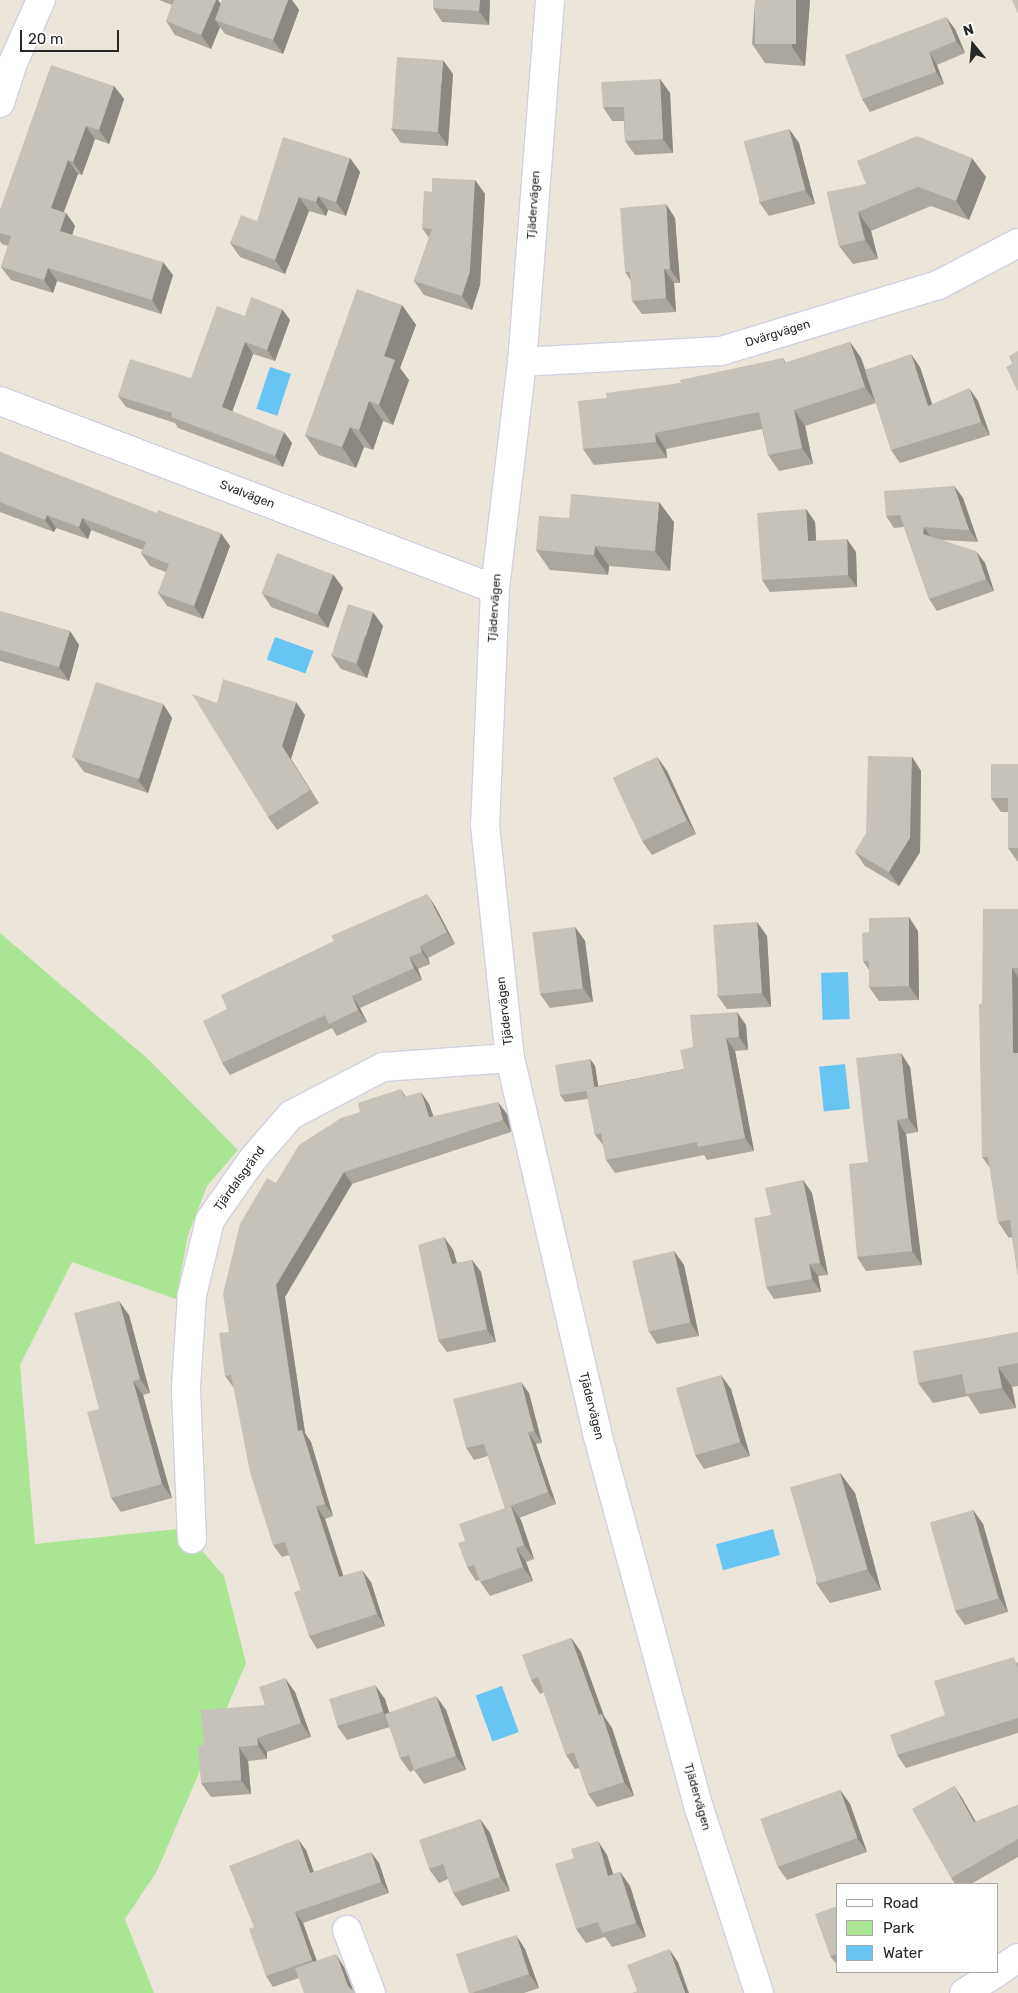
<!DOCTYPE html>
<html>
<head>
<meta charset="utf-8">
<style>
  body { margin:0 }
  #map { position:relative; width:1018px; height:1993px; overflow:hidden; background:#ece5d9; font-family:Rubik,sans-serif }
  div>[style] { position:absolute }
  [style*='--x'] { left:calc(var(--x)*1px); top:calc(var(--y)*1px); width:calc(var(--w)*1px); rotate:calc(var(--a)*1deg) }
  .green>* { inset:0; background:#aae593 }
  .water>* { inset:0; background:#67c5f3; transform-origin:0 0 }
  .roads { filter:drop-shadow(1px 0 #cfd1e2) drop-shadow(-1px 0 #cfd1e2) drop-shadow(0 1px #cfd1e2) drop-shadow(0 -1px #cfd1e2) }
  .street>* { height:28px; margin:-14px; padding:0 14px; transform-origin:14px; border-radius:14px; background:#fff }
  .wall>* { inset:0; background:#aba79f }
  .shaded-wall>* { inset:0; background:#8b8882 }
  .building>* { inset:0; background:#c7c2b9; transform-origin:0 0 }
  span { translate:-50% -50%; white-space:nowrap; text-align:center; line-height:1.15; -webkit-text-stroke:5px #fff; paint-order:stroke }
  .street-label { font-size:12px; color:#282828 }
  .legend { position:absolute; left:836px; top:1883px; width:162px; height:90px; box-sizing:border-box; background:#fff; border:1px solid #a9a9a9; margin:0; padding:6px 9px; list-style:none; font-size:15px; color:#282828 }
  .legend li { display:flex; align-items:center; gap:10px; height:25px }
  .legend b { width:25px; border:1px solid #a9a9a9 }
  .north { position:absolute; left:948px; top:20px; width:50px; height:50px; -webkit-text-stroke:4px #fff; paint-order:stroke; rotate:343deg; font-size:14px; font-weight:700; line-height:20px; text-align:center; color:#282828 }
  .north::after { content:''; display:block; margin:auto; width:18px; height:22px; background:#282828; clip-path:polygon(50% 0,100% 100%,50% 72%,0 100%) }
  .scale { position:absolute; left:20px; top:30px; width:99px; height:22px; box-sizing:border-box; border:2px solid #282828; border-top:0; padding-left:6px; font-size:15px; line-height:18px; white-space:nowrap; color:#282828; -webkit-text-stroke:4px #fff; paint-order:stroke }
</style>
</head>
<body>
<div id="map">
  <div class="green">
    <i style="clip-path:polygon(0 933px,148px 1059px,238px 1150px,207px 1186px,188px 1235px,176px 1299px,72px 1262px,20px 1365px,35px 1544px,178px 1529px,192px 1539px,224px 1576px,246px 1663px,157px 1871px,125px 1919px,154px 1993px,0 1993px)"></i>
  </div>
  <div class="water">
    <i style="left:270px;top:367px;width:22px;height:44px;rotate:18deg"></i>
    <i style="left:275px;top:637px;width:41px;height:24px;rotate:20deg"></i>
    <i style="left:848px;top:972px;width:47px;height:27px;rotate:88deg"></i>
    <i style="left:845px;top:1064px;width:45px;height:26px;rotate:84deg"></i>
    <i style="left:773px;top:1529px;width:27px;height:59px;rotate:75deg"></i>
    <i style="left:502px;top:1686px;width:49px;height:28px;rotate:70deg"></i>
  </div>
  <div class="roads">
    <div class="street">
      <i style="--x:550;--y:0;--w:363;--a:94.4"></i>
      <i style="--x:522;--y:362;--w:229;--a:96.8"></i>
      <i style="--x:495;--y:589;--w:236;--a:92.4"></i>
      <i style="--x:485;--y:825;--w:234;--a:83.9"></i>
      <i style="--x:510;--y:1058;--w:385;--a:76.9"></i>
      <i style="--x:597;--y:1433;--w:389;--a:74.8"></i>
      <i style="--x:699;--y:1808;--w:194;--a:72"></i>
      <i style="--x:0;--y:103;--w:40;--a:-72"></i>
      <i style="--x:12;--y:65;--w:71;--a:-66"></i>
      <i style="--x:522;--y:362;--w:199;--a:-3.2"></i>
      <i style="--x:721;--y:351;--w:227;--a:-16.9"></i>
      <i style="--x:938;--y:285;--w:90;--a:-27.7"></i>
      <i style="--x:0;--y:401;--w:529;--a:20.8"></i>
      <i style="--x:192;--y:1539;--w:152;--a:-92.3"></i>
      <i style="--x:186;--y:1387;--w:92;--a:-86.3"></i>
      <i style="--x:192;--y:1295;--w:77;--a:-76.5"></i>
      <i style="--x:210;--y:1220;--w:73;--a:-55"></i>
      <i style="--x:252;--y:1160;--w:60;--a:-49.1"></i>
      <i style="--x:291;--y:1115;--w:104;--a:-27.6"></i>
      <i style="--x:383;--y:1067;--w:127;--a:-4.1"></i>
      <i style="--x:347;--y:1930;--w:67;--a:69.1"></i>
      <i style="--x:997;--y:1972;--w:25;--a:-34"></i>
      <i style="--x:964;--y:1993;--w:39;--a:-32"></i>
    </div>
  </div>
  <div class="wall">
    <i style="clip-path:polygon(159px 0,218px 0,221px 4px,222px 0,292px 0,299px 10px,283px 54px,225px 34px,220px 27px,211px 49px,175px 35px,166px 21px,172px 5px)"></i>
    <i style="clip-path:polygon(490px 0,489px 25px,442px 22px,433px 8px)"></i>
    <i style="clip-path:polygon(755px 0,810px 0,805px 66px,765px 63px,752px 44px)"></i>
    <i style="clip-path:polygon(955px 29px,965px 53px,937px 65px,944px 84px,870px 112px,862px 99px)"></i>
    <i style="clip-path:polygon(453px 74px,448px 146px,401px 143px,391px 129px)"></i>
    <i style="clip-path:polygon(660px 79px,670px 93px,673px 153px,635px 155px,625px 141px,624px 121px,612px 121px,603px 107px)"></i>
    <i style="clip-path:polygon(114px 86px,124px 99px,109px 144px,95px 139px,82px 175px,78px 174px,64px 212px,66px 213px,75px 226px,72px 235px,173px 275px,161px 314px,57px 281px,53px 293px,11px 280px,1px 267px,8px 246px,2px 244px,0 241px,0 210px)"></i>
    <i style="clip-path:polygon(789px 129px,799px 143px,815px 204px,769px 216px,759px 202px)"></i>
    <i style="clip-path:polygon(350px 158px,360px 172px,346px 216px,328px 210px,326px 216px,309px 211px,285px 274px,240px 257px,230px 243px)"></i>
    <i style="clip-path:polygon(986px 177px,969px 220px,931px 206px,871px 231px,878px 259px,853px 264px,839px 246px,827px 192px)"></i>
    <i style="clip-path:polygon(475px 180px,485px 194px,480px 285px,472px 310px,424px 295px,414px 281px,429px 238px,422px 228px,432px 192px)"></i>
    <i style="clip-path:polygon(675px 218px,680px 283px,674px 283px,676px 312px,642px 314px,632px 301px,631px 281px,625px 272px)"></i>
    <i style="clip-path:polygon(402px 305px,416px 325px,400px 368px,409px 380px,393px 425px,383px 421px,373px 450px,364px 447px,356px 468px,319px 455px,305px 435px)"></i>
    <i style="clip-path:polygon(245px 316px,290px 320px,275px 361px,253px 354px,232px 411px,292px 443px,283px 467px,178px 428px,175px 423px,126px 407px,118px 396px,191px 378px)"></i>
    <i style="clip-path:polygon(850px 342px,861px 358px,865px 369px,920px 367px,932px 404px,978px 401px,990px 435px,900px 463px,891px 450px,876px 403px,805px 426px,813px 464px,779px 471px,768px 455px,762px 429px,666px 449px,667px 458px,594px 465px,583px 449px,607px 398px,681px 383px,783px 358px,786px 363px)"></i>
    <i style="clip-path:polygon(0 452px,230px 546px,203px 619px,167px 606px,158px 593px,166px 572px,150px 566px,141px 553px,143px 550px,91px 530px,88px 539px,56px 528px,54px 532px,0 512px)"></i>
    <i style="clip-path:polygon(954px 486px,963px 498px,978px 542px,942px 540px,985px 563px,994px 591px,937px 611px,929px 599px,904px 527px,894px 528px,886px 516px)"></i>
    <i style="clip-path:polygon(806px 509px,815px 522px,816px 541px,856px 552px,857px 587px,770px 592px,762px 580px)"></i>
    <i style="clip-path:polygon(569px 518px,674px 522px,670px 571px,609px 566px,608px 575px,550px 570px,536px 550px)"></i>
    <i style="clip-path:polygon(343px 588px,328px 628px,271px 607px,262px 593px)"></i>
    <i style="clip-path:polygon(0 611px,70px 631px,79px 645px,69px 681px,0 661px)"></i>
    <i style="clip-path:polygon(383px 626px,367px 678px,341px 669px,331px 655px)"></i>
    <i style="clip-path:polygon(217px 703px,305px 715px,291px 759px,319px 803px,277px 830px,268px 817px)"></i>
    <i style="clip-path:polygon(163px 704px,172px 718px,148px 793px,84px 772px,74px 758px)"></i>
    <i style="clip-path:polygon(657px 757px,667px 771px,696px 834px,652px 855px,642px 841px)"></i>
    <i style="clip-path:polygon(912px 757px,921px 771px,920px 852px,899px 886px,865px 866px,855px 852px)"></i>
    <i style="clip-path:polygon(1018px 764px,1018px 862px,1008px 848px,1008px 812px,1001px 812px,991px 798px)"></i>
    <i style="clip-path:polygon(435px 906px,455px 944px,428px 958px,430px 964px,418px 969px,422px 980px,360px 1008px,367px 1022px,337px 1036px,332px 1028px,230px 1075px,222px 1063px,227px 1009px)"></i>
    <i style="clip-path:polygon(1018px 909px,1018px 1276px,1012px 1237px,1009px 1238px,998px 1222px,990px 1168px,982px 1157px,982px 1004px)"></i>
    <i style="clip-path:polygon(575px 927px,585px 941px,593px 1002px,550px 1008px,540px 994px)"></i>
    <i style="clip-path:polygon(918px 931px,919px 1000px,879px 1001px,869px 987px,869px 970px,863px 961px,869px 932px)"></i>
    <i style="clip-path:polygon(767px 936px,771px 1007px,727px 1009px,717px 995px)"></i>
    <i style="clip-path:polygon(746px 1025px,748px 1050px,735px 1051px,754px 1151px,707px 1160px,704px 1155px,615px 1173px,606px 1160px,603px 1145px,595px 1135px,588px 1099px,565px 1102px,560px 1095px,590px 1059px,595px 1066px,598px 1086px,684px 1069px,693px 1047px)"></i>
    <i style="clip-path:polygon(910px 1067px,918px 1132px,906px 1134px,922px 1265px,866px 1271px,857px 1257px,868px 1162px)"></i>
    <i style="clip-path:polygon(401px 1089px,406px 1097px,429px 1104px,433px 1116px,507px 1114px,511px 1132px,352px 1184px,285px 1297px,305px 1433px,311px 1442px,333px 1516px,325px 1519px,343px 1576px,371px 1582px,385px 1626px,317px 1649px,309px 1636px,301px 1590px,289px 1555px,282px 1557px,273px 1545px,234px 1388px,225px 1376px,229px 1332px,276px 1183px,360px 1112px)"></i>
    <i style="clip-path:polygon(803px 1180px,812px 1193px,828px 1275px,818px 1276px,821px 1292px,774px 1299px,766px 1287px,771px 1215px)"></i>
    <i style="clip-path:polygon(444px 1237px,453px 1250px,457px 1263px,472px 1260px,481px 1272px,496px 1342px,447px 1352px,438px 1340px)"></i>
    <i style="clip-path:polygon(674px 1251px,684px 1265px,699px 1336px,657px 1344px,648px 1330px)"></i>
    <i style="clip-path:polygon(129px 1315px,150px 1393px,143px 1395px,172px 1498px,121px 1512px,111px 1498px,99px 1409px)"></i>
    <i style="clip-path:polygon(1018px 1332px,1018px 1386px,1012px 1387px,1016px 1408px,980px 1414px,968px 1396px,933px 1403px,918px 1383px)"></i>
    <i style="clip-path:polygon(731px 1389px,750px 1456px,704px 1469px,695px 1455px)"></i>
    <i style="clip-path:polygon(529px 1393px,542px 1443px,536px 1444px,556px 1504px,519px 1518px,521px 1520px,534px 1559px,526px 1562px,533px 1581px,490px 1596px,479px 1580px,476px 1581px,467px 1567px,465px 1541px,505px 1508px,488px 1456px,474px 1460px,466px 1448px)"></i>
    <i style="clip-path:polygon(840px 1473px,855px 1493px,881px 1590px,830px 1603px,816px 1583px)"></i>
    <i style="clip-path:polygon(973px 1510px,983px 1524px,1008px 1612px,965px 1625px,955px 1611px)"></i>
    <i style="clip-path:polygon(571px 1638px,581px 1652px,604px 1716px,612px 1728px,634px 1796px,597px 1807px,588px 1794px,579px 1768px,575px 1769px,566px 1755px,544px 1692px,540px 1694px,531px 1680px)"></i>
    <i style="clip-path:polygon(1018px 1662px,1018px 1733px,906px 1768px,897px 1755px)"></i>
    <i style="clip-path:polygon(295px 1692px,311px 1737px,267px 1752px,267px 1759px,248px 1761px,251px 1794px,211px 1797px,201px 1783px,204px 1745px,265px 1705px)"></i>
    <i style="clip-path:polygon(385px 1699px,389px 1712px,446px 1710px,466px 1770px,424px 1784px,414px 1770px,410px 1772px,400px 1758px,390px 1727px,347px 1740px,337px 1726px)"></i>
    <i style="clip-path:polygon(954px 1786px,962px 1798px,976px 1822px,1018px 1805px,1018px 1857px,971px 1884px,955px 1884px,951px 1878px)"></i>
    <i style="clip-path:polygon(840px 1790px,850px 1804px,867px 1852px,787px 1880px,778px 1867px)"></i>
    <i style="clip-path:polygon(480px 1819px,490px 1833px,510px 1891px,462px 1906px,453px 1893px,448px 1879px,439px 1883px,429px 1869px)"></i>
    <i style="clip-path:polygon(306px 1850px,314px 1872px,379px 1863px,389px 1893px,303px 1923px,317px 1961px,344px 1967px,354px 1993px,299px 1978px,273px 1987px,266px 1976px,254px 1927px)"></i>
    <i style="clip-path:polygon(607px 1855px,613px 1874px,620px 1872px,630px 1886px,646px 1937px,612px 1947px,605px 1937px,586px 1943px,576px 1929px)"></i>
    <i style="clip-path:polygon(837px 1906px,837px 1965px,830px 1956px)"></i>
    <i style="clip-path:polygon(525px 1949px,539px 1988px,524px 1993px,469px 1993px)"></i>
  </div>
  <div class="shaded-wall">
    <i style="clip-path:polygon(216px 0,218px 0,226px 12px,215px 20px,220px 27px,211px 49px,201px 35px)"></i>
    <i style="clip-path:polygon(288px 0,292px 0,299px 10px,283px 54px,273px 40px)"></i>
    <i style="clip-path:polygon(480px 0,490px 0,489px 25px,479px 11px)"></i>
    <i style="clip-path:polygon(796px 0,810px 0,805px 66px,792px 47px)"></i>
    <i style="clip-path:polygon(946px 17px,955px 29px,965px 53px,956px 41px)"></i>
    <i style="clip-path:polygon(929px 52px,937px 65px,944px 84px,936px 72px)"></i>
    <i style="clip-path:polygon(443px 60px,453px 74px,448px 146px,438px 132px)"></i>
    <i style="clip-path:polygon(660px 79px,670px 93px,673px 153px,663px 139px)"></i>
    <i style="clip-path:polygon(114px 86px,124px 99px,109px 144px,99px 130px)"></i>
    <i style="clip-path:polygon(86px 126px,95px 139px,82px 175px,73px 162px)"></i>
    <i style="clip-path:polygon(789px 129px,799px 143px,815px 204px,805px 190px)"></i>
    <i style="clip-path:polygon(350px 158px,360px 172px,346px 216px,336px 202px)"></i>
    <i style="clip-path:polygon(972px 158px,986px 177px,969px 220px,956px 201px)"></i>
    <i style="clip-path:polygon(68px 160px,78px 174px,60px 221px,51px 208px)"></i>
    <i style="clip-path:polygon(475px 180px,485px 194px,480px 285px,472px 310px,462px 296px)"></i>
    <i style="clip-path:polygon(318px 196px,328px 210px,326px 216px,316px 202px)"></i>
    <i style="clip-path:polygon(299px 197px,309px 211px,285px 274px,275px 260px)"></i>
    <i style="clip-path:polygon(666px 204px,675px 218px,680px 283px,670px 269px)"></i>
    <i style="clip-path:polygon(858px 212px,871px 231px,878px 259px,865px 240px)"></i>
    <i style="clip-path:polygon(66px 213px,75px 226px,69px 244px,60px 231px)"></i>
    <i style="clip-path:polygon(163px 262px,173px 275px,161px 314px,152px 300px)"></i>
    <i style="clip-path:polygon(48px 268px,57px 281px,53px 293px,44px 280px)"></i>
    <i style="clip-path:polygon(664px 269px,674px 283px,676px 312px,666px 298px)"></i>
    <i style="clip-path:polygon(402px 305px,416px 325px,400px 368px,409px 380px,393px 425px,379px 405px,384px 356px)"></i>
    <i style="clip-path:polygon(282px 309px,290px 320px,275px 361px,267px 350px)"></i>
    <i style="clip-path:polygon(245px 342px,253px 354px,230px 418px,222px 407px)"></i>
    <i style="clip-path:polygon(850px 342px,861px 358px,876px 403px,865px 387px)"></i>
    <i style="clip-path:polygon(911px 354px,920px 367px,937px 419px,928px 406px)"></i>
    <i style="clip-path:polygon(969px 388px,978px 401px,990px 435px,981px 422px)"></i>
    <i style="clip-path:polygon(369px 401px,383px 421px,373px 450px,359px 430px)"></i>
    <i style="clip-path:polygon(794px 410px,805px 426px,813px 464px,802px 448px)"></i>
    <i style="clip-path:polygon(350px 427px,364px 447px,356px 468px,342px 447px)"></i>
    <i style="clip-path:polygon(284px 432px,292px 443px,283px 467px,275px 456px)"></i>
    <i style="clip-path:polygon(655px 433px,666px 449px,667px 458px,656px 442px)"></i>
    <i style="clip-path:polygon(954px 486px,963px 498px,978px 542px,969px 530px)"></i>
    <i style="clip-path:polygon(659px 502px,674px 522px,670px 571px,655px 551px)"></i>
    <i style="clip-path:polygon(806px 509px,815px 522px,817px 554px,808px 541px)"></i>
    <i style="clip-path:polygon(47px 515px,56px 528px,54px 532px,45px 520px)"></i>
    <i style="clip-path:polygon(82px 518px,91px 530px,88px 539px,79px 527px)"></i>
    <i style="clip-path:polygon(924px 527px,932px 539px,923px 534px)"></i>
    <i style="clip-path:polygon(221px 533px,230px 546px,203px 619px,194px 606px)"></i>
    <i style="clip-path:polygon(847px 539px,856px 552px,857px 587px,848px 575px)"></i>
    <i style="clip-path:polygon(595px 546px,609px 566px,608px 575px,594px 555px)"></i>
    <i style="clip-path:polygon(976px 551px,985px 563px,994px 591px,986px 579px)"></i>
    <i style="clip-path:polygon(333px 574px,343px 588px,328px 628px,318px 614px)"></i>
    <i style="clip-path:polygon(373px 612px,383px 626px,367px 678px,357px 664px)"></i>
    <i style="clip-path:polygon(70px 631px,79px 645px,69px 681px,59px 667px)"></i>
    <i style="clip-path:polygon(296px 702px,305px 715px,291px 759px,319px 803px,282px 746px)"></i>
    <i style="clip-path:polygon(163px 704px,172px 718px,148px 793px,138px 780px)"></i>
    <i style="clip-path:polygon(657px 757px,667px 771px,696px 834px,687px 820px)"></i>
    <i style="clip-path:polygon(912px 757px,921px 771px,920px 852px,899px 886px,889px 872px)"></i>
    <i style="clip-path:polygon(427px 894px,435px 906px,455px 944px,447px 932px)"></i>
    <i style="clip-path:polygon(909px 917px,918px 931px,919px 1000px,909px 986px)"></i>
    <i style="clip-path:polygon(757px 922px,767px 936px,771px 1007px,762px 993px)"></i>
    <i style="clip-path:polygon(575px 927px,585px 941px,593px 1002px,583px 988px)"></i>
    <i style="clip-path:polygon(420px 946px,428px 958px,430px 964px,422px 952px)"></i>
    <i style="clip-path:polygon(409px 957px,418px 969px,422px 980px,414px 968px)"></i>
    <i style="clip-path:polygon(1012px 968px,1018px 977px,1018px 1060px,1013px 1053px)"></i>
    <i style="clip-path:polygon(352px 996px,360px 1008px,367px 1022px,358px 1010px)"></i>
    <i style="clip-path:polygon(737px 1012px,746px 1025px,748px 1050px,739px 1037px)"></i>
    <i style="clip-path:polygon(726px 1038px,735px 1051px,754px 1151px,745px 1138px)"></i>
    <i style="clip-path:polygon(901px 1053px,910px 1067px,918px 1132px,908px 1118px)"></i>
    <i style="clip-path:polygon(590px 1059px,595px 1066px,600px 1097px,595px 1090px)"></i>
    <i style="clip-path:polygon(421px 1092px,429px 1104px,438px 1129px,429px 1117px)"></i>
    <i style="clip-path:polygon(498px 1102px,507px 1114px,511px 1132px,503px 1120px)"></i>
    <i style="clip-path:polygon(897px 1120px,906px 1134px,922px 1265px,912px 1251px)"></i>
    <i style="clip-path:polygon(344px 1172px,352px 1184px,285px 1297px,305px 1433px,311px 1442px,333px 1516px,325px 1504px,298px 1431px,276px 1285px)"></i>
    <i style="clip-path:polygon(803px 1180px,812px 1193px,828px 1275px,820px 1263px)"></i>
    <i style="clip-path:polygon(444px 1237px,453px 1250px,461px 1277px,452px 1264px)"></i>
    <i style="clip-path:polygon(674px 1251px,684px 1265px,699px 1336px,690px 1322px)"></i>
    <i style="clip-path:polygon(472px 1260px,481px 1272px,496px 1342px,487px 1329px)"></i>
    <i style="clip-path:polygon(809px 1264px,818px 1276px,821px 1292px,812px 1279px)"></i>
    <i style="clip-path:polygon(119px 1301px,129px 1315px,150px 1393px,140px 1379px)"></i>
    <i style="clip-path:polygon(998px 1367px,1012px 1387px,1016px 1408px,1002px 1388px)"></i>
    <i style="clip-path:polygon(721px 1375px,731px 1389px,750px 1456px,740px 1442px)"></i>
    <i style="clip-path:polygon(133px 1381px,143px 1395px,172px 1498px,162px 1484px)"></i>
    <i style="clip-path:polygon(521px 1382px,529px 1393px,542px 1443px,534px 1431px)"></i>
    <i style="clip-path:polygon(528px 1432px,536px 1444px,556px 1504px,548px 1492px)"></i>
    <i style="clip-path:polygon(840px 1473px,855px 1493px,881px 1590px,867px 1569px)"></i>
    <i style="clip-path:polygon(316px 1506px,325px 1519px,348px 1590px,339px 1577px)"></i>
    <i style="clip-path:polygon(511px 1506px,521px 1520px,534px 1559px,524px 1545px)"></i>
    <i style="clip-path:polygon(973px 1510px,983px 1524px,1008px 1612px,999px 1598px)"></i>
    <i style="clip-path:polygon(516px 1548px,526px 1562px,533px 1581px,523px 1567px)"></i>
    <i style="clip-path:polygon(362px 1570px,371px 1582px,385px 1626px,377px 1614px)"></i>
    <i style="clip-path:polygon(571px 1638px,581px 1652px,604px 1716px,612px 1728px,634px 1796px,624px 1782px,599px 1715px)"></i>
    <i style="clip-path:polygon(285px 1678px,295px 1692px,311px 1737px,301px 1723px)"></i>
    <i style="clip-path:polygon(375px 1685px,385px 1699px,393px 1726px,383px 1712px)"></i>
    <i style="clip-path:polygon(436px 1696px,446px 1710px,466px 1770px,456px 1756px)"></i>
    <i style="clip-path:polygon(257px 1738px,267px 1752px,267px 1759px,258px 1745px)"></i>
    <i style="clip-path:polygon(239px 1747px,248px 1761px,251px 1794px,241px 1780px)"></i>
    <i style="clip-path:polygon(954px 1786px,962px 1798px,983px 1835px,974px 1822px)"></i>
    <i style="clip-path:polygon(840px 1790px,850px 1804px,867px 1852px,857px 1838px)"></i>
    <i style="clip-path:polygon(480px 1819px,490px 1833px,510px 1891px,500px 1877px)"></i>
    <i style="clip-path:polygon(298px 1839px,306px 1850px,318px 1884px,310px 1873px)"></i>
    <i style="clip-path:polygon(598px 1841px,607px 1855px,618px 1890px,608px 1876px)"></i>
    <i style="clip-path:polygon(371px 1852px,379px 1863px,389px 1893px,381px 1882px)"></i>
    <i style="clip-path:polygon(620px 1872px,630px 1886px,646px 1937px,636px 1923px)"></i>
    <i style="clip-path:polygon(295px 1912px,303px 1923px,320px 1971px,312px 1960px)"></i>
    <i style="clip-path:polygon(516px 1935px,525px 1949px,539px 1988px,529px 1974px)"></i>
    <i style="clip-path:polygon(669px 1949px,678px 1962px,689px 1993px,685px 1993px)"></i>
    <i style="clip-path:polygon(336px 1954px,344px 1967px,354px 1993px,348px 1986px)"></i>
  </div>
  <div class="building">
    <i style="clip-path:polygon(174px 0,216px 0,201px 35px,166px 21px)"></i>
    <i style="clip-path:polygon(222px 0,288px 0,273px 40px,215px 20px)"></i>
    <i style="clip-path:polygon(433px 0,480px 0,479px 11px,433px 8px)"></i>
    <i style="left:755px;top:0;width:41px;height:44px"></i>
    <i style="clip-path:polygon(1012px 0,1018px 0,1018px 14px)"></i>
    <i style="clip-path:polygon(946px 17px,956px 41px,929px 52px,936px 72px,862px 99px,845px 55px)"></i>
    <i style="left:397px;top:57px;width:46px;height:72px;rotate:4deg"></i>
    <i style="clip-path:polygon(51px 65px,114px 86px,99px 130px,86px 126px,73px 162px,68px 160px,51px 208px,66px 213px,60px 231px,163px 262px,152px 300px,48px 268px,44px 280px,1px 267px,11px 236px,0 233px,0 210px)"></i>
    <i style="clip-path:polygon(660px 79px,663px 139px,625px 141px,624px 107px,603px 107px,601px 82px)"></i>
    <i style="left:789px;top:129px;width:63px;height:47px;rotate:75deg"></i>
    <i style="clip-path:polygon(917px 136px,972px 158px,956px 201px,918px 187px,858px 212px,865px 240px,839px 246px,827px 192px,866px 184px,857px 161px)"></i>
    <i style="clip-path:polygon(283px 137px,350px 158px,336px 202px,318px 196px,316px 202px,299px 197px,275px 260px,230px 243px,241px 215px,257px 221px)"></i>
    <i style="clip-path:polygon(432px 178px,475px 180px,470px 271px,462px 296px,414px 281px,432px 229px,422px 228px,424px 191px,432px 192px)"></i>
    <i style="clip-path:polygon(666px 204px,670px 269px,664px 269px,666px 298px,632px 301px,630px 272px,625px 272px,620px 208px)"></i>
    <i style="clip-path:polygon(357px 289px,402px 305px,384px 356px,395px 360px,379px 405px,369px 401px,359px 430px,350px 427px,342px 447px,305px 435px)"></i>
    <i style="clip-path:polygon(251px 297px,282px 309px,267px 350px,245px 342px,222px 407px,284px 432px,275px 456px,171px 417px,172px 413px,118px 396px,130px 359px,191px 378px,217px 306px,245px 316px)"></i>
    <i style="clip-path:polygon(850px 342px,865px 387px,794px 410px,802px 448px,768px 455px,759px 412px,655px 433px,656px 442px,583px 449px,578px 401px,607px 398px,606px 393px,681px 383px,680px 380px,783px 358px,784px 363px)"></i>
    <i style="clip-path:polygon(1018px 351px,1018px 392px,1006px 367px,1012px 364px,1009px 356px)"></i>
    <i style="clip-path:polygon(911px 354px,928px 406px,969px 388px,981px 422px,891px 450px,865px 370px)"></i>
    <i style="clip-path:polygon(0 452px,157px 513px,158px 510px,221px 533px,194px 606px,158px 593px,169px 564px,141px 553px,146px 542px,82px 518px,79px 527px,47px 515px,45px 520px,0 502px)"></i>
    <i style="clip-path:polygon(954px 486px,969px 530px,924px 527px,923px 534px,976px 551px,986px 579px,929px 599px,900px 515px,886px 516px,884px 491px)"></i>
    <i style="clip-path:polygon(571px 494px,659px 502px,655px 551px,595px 546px,594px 555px,536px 550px,539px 516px,569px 518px)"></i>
    <i style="clip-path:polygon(806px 509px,808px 541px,847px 539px,848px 575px,762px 580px,757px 513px)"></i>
    <i style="left:277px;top:553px;width:60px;height:43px;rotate:21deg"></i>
    <i style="left:348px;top:604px;width:26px;height:54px;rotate:18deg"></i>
    <i style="clip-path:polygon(0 611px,70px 631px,59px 667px,0 650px)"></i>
    <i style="clip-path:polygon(223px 679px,296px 702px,282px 746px,310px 790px,268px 817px,192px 694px,217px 703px)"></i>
    <i style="left:96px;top:682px;width:71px;height:79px;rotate:18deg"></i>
    <i style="clip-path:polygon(868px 756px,912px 757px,910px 838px,889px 872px,855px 852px,866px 834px)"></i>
    <i style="left:657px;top:757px;width:70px;height:49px;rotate:65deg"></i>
    <i style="clip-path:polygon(991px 764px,1018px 764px,1018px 848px,1008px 848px,1008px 798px,991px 798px)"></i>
    <i style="clip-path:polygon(427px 894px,447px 932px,420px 946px,422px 952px,409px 957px,414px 968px,352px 996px,358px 1010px,329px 1024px,325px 1015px,222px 1063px,203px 1021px,227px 1009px,221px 995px,334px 941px,331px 936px)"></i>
    <i style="clip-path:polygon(983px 909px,1018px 909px,1018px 968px,1012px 968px,1013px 1053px,1018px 1053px,1018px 1276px,1010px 1220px,998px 1222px,988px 1157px,982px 1157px,979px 1004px,982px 1004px)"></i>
    <i style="clip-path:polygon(909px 917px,909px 986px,869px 987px,869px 961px,863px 961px,862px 933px,869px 932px,869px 918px)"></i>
    <i style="left:757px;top:922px;width:71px;height:44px;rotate:86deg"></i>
    <i style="left:575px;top:927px;width:62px;height:43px;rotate:83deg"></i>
    <i style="clip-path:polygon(737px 1012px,739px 1037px,726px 1038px,745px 1138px,698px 1147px,697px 1142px,606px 1160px,601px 1133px,595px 1135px,586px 1089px,684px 1069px,680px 1050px,693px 1047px,690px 1015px)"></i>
    <i style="clip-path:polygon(901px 1053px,908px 1118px,897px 1120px,912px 1251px,857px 1257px,849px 1164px,868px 1162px,856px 1058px)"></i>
    <i style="clip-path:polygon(590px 1059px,594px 1087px,586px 1089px,587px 1091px,560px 1095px,555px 1065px)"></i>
    <i style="clip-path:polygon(401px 1089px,404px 1097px,421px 1092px,429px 1117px,498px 1102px,503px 1120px,344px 1172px,276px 1285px,298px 1431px,302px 1430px,325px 1504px,316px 1506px,339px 1577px,362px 1570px,377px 1614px,309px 1636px,294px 1592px,301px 1590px,285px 1542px,273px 1545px,250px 1472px,231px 1375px,225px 1376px,219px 1333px,229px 1332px,223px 1294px,240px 1224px,267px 1178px,276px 1183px,299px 1145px,341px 1118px,360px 1112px,358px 1103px)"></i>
    <i style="clip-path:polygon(803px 1180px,820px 1263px,809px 1264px,812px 1279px,766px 1287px,754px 1218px,771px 1215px,765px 1188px)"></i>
    <i style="clip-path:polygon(444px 1237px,452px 1264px,472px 1260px,487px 1329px,438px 1340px,418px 1245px)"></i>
    <i style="left:674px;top:1251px;width:73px;height:43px;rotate:77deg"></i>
    <i style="clip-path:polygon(119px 1301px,140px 1379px,133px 1381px,162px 1484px,111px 1498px,87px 1412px,99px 1409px,74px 1313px)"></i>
    <i style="clip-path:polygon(1018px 1332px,1018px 1363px,998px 1367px,1002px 1388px,966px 1394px,962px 1374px,918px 1383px,913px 1351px)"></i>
    <i style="left:721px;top:1375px;width:70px;height:47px;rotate:74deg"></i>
    <i style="clip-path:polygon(521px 1382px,534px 1431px,528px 1432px,548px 1492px,505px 1508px,484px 1444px,466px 1448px,453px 1399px)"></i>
    <i style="left:840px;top:1473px;width:100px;height:52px;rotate:74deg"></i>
    <i style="clip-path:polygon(511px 1506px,524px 1545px,516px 1548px,523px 1567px,480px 1582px,474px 1565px,467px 1567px,458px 1543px,465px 1541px,459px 1524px)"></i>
    <i style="left:973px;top:1510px;width:92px;height:45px;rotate:74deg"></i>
    <i style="clip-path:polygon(571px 1638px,599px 1715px,602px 1714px,624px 1782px,588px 1794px,574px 1752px,566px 1755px,538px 1677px,531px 1680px,522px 1655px)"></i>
    <i style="clip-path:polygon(1014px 1657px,1018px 1668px,1018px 1718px,897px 1755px,890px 1735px,945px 1715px,934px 1681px)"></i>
    <i style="clip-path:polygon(285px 1678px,301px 1723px,257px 1738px,258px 1745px,239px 1747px,241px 1780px,201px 1783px,198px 1746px,204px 1745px,201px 1710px,265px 1705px,259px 1687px)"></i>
    <i style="left:375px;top:1685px;width:28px;height:48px;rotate:73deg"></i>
    <i style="clip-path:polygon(436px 1696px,456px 1756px,414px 1770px,409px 1755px,400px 1758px,385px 1714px)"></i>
    <i style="clip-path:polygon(954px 1786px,974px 1822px,1018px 1805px,1018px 1839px,951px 1878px,912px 1809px)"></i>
    <i style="left:840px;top:1790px;width:51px;height:85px;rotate:70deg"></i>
    <i style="clip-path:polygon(480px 1819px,500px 1877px,453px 1893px,443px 1864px,429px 1869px,419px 1840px)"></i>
    <i style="clip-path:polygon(298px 1839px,310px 1873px,371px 1852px,381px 1882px,295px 1912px,312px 1960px,266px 1976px,249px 1929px,254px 1927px,229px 1866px)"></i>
    <i style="clip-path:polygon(598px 1841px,608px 1876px,620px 1872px,636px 1923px,602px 1933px,598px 1922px,576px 1929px,555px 1864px,574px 1858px,571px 1849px)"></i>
    <i style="clip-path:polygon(837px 1906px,837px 1954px,830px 1956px,815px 1914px)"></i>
    <i style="clip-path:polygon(516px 1935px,529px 1974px,472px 1993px,469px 1993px,456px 1954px)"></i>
    <i style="clip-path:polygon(669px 1949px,685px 1993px,632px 1993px,637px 1991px,627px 1965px)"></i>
    <i style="clip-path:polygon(336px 1954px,348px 1986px,355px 1993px,304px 1993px,295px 1968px)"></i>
  </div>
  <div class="street-label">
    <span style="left:534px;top:205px;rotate:-86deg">Tjädervägen</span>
    <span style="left:778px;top:334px;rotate:-17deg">Dvärgvägen</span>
    <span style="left:247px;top:495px;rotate:21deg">Svalvägen</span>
    <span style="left:495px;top:608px;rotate:-86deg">Tjädervägen</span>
    <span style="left:505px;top:1011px;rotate:-96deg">Tjädervägen</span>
    <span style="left:240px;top:1179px;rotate:-54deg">Tjärdalsgränd</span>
    <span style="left:591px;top:1406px;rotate:76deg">Tjädervägen</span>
    <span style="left:697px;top:1797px;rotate:74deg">Tjädervägen</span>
  </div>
  <ul class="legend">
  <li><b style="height:6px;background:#fff"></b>Road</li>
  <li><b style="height:14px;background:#aae593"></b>Park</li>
  <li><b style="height:14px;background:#67c5f3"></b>Water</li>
  </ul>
  <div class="north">N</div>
  <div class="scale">20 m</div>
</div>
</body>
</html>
